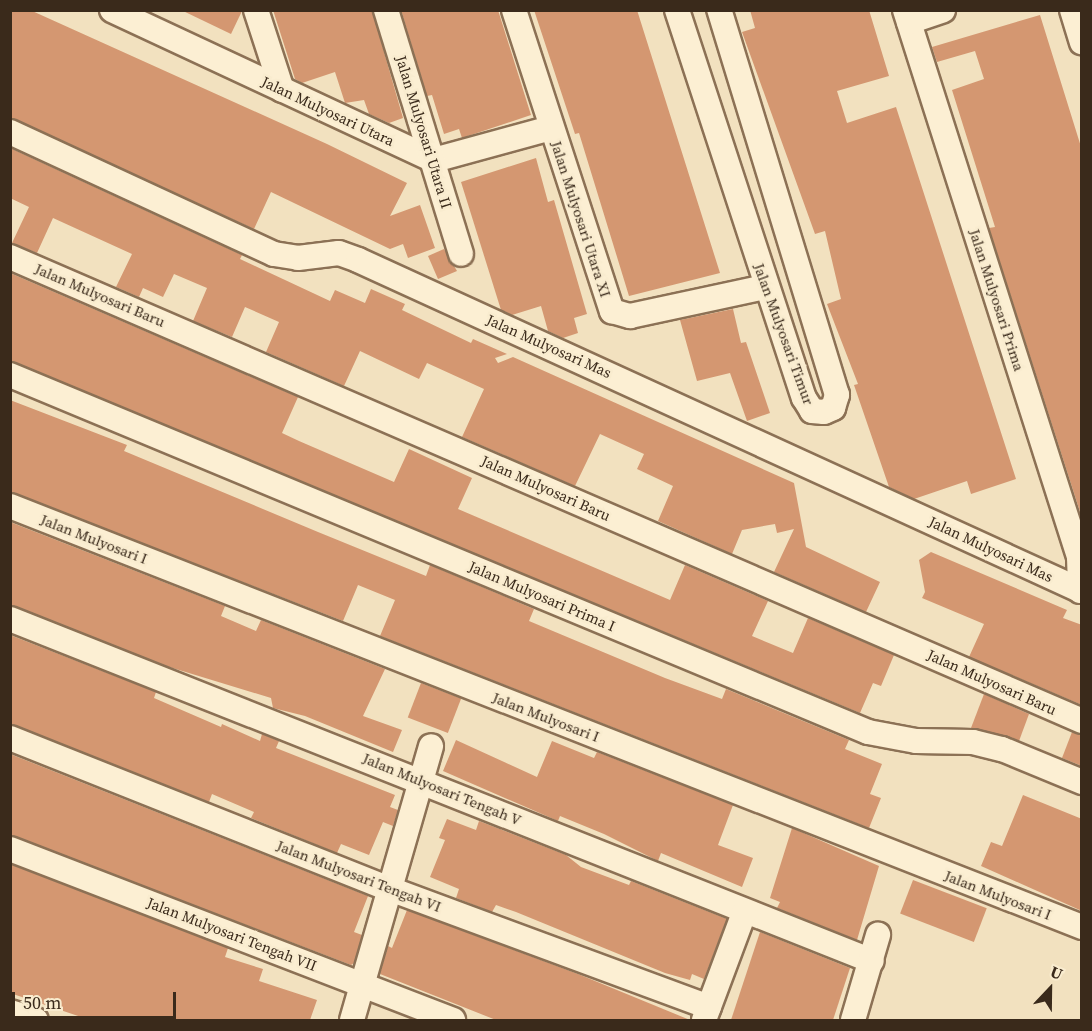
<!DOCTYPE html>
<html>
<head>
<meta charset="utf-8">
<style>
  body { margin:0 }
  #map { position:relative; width:1092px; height:1031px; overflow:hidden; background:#f2e1bf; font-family:"Source Serif 4",serif }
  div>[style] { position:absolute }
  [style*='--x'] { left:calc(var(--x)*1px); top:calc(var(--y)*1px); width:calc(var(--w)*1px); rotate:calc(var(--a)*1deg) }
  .building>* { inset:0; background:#d49771; transform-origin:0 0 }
  .roads { filter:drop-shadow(2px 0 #8c7155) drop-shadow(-2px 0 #8c7155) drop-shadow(0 2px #8c7155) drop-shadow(0 -2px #8c7155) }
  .minor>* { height:24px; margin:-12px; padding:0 12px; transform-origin:12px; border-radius:12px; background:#fcefd3 }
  span { translate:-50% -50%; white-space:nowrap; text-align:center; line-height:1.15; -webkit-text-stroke:5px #f9eccf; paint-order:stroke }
  .street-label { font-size:15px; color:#3a2a1b }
  .frame { position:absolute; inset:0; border:12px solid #3a2a1b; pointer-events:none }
  .north { position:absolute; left:1020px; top:959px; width:60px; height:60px; -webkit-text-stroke:4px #f9eccf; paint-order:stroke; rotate:22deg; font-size:16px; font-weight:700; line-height:24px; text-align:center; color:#3a2a1b }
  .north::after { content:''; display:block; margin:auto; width:21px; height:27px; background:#3a2a1b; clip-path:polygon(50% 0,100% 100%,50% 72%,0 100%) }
  .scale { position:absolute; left:12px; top:992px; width:164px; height:27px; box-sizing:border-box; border:3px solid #3a2a1b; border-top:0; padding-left:8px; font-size:18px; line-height:21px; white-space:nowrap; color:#3a2a1b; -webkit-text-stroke:4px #f9eccf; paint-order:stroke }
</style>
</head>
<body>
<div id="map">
  <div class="building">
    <i style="clip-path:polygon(10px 10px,30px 10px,327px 144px,407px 183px,390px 216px,420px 205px,435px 248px,408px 258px,403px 244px,390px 249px,271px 192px,254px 229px,10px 118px)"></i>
    <i style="clip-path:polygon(181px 10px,242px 10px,242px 11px,231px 34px)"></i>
    <i style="clip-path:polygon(273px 10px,372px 10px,403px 118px,389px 123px,369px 114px,364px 100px,345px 103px,335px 72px,302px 83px,295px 79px)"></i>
    <i style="clip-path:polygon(401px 10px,498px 10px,531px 115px,462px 138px,459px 129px,444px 134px,432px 95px,427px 96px)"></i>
    <i style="clip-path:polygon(534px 10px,637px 10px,720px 273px,629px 296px,579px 133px,575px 134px)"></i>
    <i style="clip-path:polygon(750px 10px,869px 10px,889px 76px,837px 91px,847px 123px,896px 107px,1016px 479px,971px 494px,967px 481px,914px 499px,889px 487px,854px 385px,858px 384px,827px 304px,841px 299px,825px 231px,815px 234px,742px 32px,755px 28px)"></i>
    <i style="clip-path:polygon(1040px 15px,1082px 150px,1082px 518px,989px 228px,995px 227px,952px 90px,984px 79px,975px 51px,937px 62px,932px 47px)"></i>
    <i style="clip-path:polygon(10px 148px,242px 255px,240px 259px,330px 301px,335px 290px,365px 303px,371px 289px,405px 304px,402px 310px,471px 343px,473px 339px,507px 354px,495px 358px,498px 363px,513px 357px,794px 483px,806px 547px,880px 582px,866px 612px,774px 572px,794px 529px,777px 533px,775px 524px,742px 530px,732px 554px,658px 521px,673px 486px,637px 469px,644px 454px,600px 434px,575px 486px,462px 437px,484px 389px,427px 363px,419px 379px,360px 351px,344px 386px,266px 352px,279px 322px,245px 307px,232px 337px,193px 321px,207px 288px,174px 274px,163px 297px,143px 288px,139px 297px,116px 287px,132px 254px,53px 218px,37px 253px,12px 243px,29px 207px,10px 198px)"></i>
    <i style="clip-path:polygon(536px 158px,548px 202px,554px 200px,587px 314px,574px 318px,578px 333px,563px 338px,548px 331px,541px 306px,512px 315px,501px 310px,461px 182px)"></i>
    <i style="clip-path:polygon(444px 249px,457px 271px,438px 279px,428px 256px)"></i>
    <i style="clip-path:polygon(10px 273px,298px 397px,282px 433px,299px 441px,394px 482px,409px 449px,472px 478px,458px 509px,670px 600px,685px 565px,768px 601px,752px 636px,793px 653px,808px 618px,894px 655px,881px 686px,873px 683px,860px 713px,10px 361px)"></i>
    <i style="clip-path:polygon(733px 309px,741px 343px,746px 342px,770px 413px,747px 421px,730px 373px,697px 381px,680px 320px)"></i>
    <i style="clip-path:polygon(10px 400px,127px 445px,124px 451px,318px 532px,426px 576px,430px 565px,534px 609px,529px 621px,665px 678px,722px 699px,726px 689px,849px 740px,845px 749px,882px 764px,870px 794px,881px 798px,869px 828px,380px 636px,395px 600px,358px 585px,343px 621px,10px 492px)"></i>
    <i style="clip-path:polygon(10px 522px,225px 606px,221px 616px,256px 631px,261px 620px,385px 669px,363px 716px,402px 730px,393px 752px,305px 716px,273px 708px,271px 698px,166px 666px,10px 605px)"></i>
    <i style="clip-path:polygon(931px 552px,1067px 610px,1063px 618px,1082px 625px,1082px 705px,969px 657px,984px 624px,922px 598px,925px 592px,919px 560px)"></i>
    <i style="clip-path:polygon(10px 635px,156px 692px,154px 698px,221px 727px,222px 724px,260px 741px,262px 734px,279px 741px,276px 748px,395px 795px,390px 807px,398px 810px,393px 826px,383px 822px,369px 855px,341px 844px,337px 853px,251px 818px,254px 812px,212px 794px,209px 802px,10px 724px)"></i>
    <i style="left:421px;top:683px;width:43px;height:37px;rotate:21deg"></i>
    <i style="clip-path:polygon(984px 694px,1029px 714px,1019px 741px,971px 728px)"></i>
    <i style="clip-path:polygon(1072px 732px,1082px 735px,1082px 766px,1062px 758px)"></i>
    <i style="clip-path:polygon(456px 740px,537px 777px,552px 741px,594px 758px,597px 752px,733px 805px,718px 845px,753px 858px,742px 887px,661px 853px,658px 861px,604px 834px,560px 816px,558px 821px,443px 771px)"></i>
    <i style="clip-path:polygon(10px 754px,368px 896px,354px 932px,362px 935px,354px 963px,351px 965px,10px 835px)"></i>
    <i style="clip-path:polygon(1023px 795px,1082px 819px,1082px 911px,981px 866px,991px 842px,1002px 846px)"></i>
    <i style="clip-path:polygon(447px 819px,476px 830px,479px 821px,566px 855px,581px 867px,629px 885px,631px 881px,727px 919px,704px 979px,692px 974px,690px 980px,665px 973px,516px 912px,496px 905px,492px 912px,456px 898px,459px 889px,430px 877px,445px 840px,439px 838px)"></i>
    <i style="clip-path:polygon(792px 828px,879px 866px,857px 940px,777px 908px,780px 902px,770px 898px)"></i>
    <i style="clip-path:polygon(10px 864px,228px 948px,225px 957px,263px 969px,259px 981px,317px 1000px,310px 1020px,90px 1020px,10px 993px)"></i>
    <i style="left:913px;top:880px;width:79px;height:36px;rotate:21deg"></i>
    <i style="clip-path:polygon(407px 910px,578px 974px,690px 1020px,496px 1020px,380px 974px,388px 946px,392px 948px)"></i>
    <i style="clip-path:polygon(760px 932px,850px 968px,833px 1020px,731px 1020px)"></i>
  </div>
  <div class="roads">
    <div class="minor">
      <i style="--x:112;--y:10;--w:355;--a:25"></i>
      <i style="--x:434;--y:160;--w:121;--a:-15.3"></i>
      <i style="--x:256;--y:10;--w:84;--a:72"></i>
      <i style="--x:386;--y:10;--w:255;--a:72.9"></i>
      <i style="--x:514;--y:10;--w:317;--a:72"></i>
      <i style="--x:612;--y:311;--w:19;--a:16"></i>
      <i style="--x:630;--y:316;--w:138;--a:-12.1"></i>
      <i style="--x:677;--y:10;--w:408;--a:71.9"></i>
      <i style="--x:804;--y:398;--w:15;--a:58"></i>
      <i style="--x:812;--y:411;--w:12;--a:5"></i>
      <i style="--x:824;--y:412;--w:10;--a:-24"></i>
      <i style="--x:833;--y:408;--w:14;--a:-73"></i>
      <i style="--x:837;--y:395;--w:403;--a:-107"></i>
      <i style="--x:905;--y:10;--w:574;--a:72.35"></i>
      <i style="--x:1079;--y:557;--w:34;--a:88"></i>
      <i style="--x:1072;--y:10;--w:34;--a:73"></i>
      <i style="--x:909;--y:22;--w:36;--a:-19"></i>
      <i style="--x:10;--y:132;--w:291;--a:24.8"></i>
      <i style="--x:274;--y:254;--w:24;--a:9"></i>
      <i style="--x:298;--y:258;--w:41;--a:-7"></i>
      <i style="--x:339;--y:253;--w:20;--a:20"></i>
      <i style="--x:358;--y:260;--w:796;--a:24.57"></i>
      <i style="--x:10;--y:257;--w:1168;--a:23.4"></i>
      <i style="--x:10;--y:375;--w:929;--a:22.59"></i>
      <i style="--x:868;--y:732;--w:49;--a:10.6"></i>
      <i style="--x:916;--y:741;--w:57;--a:1"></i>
      <i style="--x:973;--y:742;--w:30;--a:14"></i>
      <i style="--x:1002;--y:749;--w:87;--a:22.4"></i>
      <i style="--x:10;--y:506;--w:1152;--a:21.44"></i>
      <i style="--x:10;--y:619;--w:927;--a:21.64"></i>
      <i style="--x:10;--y:738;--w:409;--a:21.7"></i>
      <i style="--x:390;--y:889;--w:340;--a:20.3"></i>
      <i style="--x:10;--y:849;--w:475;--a:21.1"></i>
      <i style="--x:10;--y:1012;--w:27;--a:17"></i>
      <i style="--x:352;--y:1020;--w:285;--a:-73.9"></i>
      <i style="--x:704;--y:1020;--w:114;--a:-69.5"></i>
      <i style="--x:853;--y:1020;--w:89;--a:-73.6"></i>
    </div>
  </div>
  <div class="street-label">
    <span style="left:328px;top:111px;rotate:25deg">Jalan Mulyosari Utara</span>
    <span style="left:424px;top:132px;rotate:73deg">Jalan Mulyosari Utara II</span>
    <span style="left:581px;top:219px;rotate:72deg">Jalan Mulyosari Utara XI</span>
    <span style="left:100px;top:295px;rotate:23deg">Jalan Mulyosari Baru</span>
    <span style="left:997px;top:300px;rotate:72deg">Jalan Mulyosari Prima</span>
    <span style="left:784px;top:334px;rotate:70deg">Jalan Mulyosari Timur</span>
    <span style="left:549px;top:346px;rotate:24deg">Jalan Mulyosari Mas</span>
    <span style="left:546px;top:488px;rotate:24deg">Jalan Mulyosari Baru</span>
    <span style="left:94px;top:539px;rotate:21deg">Jalan Mulyosari I</span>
    <span style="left:991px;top:549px;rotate:25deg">Jalan Mulyosari Mas</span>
    <span style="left:542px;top:596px;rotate:23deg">Jalan Mulyosari Prima I</span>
    <span style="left:992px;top:682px;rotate:24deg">Jalan Mulyosari Baru</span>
    <span style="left:546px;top:717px;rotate:21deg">Jalan Mulyosari I</span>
    <span style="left:442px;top:789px;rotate:22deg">Jalan Mulyosari Tengah V</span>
    <span style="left:359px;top:876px;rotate:21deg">Jalan Mulyosari Tengah VI</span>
    <span style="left:998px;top:895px;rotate:21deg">Jalan Mulyosari I</span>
    <span style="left:232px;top:934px;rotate:21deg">Jalan Mulyosari Tengah VII</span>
  </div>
  <div class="frame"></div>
  <div class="north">U</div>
  <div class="scale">50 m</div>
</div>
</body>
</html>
